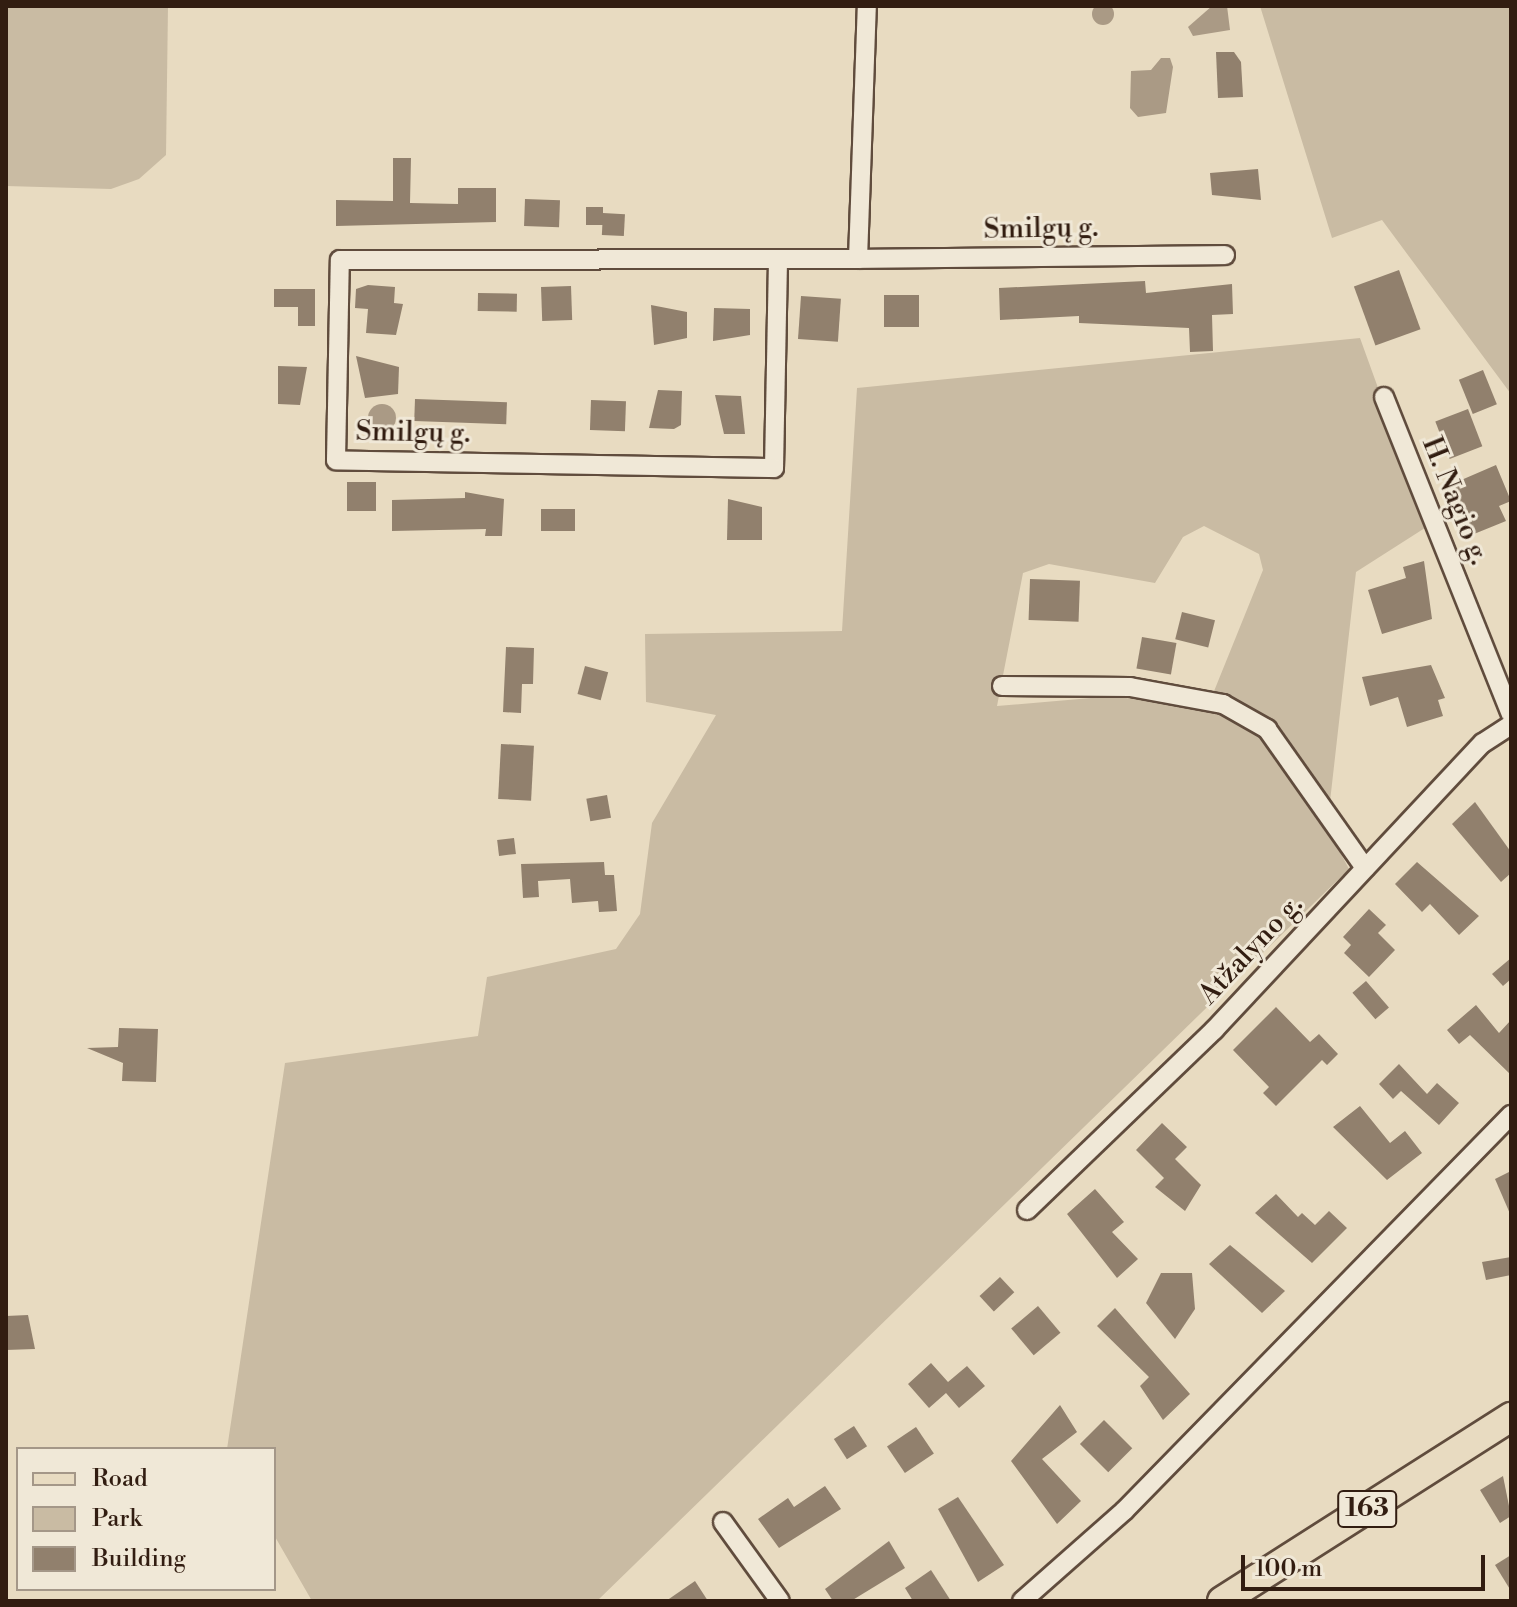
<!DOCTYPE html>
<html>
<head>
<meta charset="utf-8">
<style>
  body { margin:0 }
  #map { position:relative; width:1517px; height:1607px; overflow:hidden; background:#e8dbc1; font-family:"Libre Bodoni",serif }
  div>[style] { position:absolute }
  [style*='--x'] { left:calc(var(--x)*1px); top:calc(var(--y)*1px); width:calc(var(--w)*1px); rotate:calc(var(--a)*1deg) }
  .green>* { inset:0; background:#c9bba3 }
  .water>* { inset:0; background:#aa9a85 }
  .round { border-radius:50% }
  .building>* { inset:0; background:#91806d; transform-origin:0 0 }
  .roads { filter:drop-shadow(2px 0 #604c3d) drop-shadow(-2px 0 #604c3d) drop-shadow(0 2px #604c3d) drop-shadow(0 -2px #604c3d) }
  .street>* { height:18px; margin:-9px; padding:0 9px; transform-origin:9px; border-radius:9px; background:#f0e8d7 }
  .primary>* { height:28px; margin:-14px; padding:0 14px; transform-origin:14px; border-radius:14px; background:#e8dbc1 }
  span { translate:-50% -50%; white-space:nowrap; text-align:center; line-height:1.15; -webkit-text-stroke:6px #f0e8d7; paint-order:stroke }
  .shield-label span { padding:2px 6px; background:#f0e8d7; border:2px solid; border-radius:6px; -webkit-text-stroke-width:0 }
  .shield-label { font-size:26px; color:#321d11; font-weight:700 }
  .street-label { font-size:28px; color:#321d11 }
  .frame { position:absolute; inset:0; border:8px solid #321d11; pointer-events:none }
  .legend { position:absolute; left:16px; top:1447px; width:260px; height:144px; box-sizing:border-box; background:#f0e8d7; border:2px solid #a49788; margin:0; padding:10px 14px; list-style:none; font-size:24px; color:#321d11 }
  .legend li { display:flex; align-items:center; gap:16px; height:40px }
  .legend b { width:40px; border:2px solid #a49788 }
  .scale { position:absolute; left:1241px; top:1555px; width:244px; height:36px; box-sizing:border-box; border:4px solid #321d11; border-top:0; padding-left:10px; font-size:24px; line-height:28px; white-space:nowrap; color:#321d11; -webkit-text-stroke:6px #f0e8d7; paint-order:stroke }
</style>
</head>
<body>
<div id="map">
  <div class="green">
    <i style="clip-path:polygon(6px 6px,168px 6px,166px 155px,139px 179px,111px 189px,6px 186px)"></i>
    <i style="clip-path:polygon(1260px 6px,1511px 6px,1511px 394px,1382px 220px,1332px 238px)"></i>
    <i style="clip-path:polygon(evenodd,1360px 338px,1428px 526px,1356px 572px,1327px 828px,1349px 869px,597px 1601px,312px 1601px,274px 1535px,274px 1449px,227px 1449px,285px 1063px,478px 1036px,487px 977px,616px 949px,640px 914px,652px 823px,716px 715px,646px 702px,645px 634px,842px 631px,857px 388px,1360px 338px,1204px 526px,1259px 554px,1263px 570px,1206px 711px,1114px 696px,997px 706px,1023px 573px,1049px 564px,1155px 583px,1183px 537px,1204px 526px)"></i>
  </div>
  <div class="water">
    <i class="round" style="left:1092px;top:3px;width:22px;height:22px"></i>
    <i style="clip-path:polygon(1212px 6px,1227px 6px,1230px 30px,1193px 36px,1188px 27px)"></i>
    <i style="clip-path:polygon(1161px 58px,1170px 58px,1173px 67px,1166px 113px,1138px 117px,1130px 108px,1131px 71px,1151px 70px)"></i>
    <i class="round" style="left:368px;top:404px;width:28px;height:28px"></i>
  </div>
  <div class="building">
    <i style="clip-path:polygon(1216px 52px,1234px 52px,1241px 62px,1243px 97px,1218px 98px)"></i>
    <i style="clip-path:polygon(393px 158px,411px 158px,410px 203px,458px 204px,458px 188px,496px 188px,496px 222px,336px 226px,336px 200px,393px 201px)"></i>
    <i style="clip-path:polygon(1258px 169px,1261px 200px,1212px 195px,1210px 173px)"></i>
    <i style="left:525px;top:199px;width:35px;height:27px;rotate:2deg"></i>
    <i style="left:586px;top:207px;width:17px;height:18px"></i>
    <i style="left:603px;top:213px;width:22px;height:22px;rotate:3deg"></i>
    <i style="left:1399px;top:270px;width:63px;height:48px;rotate:70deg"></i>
    <i style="clip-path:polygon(1145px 281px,1146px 293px,1232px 284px,1233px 314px,1212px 315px,1213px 351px,1190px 352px,1189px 328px,1079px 323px,1079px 316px,1000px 320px,999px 288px)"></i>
    <i style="clip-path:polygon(368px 285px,395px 287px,394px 303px,403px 304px,396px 335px,366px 333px,368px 309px,355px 308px,356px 289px)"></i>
    <i style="left:571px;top:286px;width:34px;height:30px;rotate:88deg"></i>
    <i style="clip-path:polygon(274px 289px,315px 289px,315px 326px,298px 326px,298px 307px,274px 307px)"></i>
    <i style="left:478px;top:293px;width:39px;height:18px;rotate:1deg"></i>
    <i style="left:884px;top:295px;width:35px;height:32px"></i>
    <i style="left:801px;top:296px;width:40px;height:43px;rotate:4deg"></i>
    <i style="clip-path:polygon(651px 305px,687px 312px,687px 338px,654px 345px)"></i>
    <i style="clip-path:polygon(714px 308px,750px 309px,750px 335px,713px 341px)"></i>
    <i style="clip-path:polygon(356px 356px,399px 367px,398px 394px,365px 398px)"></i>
    <i style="clip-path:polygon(278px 366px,307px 367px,300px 405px,278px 404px)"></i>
    <i style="left:1483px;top:370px;width:37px;height:26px;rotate:68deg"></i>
    <i style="clip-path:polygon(658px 390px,682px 391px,681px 425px,674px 429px,649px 428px)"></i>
    <i style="clip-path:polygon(715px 395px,741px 396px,745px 434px,724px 434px)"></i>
    <i style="left:415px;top:399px;width:92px;height:22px;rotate:2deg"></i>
    <i style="left:591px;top:400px;width:35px;height:30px;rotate:2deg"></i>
    <i style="left:1468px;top:409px;width:40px;height:35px;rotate:69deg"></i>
    <i style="clip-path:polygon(1496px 465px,1511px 501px,1499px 506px,1506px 521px,1474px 534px,1452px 484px)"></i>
    <i style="left:347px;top:482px;width:29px;height:29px"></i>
    <i style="clip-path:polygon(465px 492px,504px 499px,502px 536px,485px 536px,486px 529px,392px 531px,392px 500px,465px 498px)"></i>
    <i style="clip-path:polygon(728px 499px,762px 507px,762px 540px,727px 540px)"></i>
    <i style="left:541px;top:509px;width:34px;height:22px"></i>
    <i style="clip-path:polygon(1424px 561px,1432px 619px,1382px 634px,1368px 590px,1406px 578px,1403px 567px)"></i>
    <i style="left:1030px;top:579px;width:50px;height:41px;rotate:2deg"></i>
    <i style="left:1182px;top:612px;width:34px;height:28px;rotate:14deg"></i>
    <i style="left:1142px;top:637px;width:35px;height:32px;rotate:10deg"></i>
    <i style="clip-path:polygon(506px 647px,534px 648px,533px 684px,522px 684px,521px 713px,503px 712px)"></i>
    <i style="clip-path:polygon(1431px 665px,1445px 698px,1438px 700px,1443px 716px,1407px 727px,1398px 697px,1370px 706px,1362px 677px)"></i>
    <i style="left:585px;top:666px;width:24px;height:29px;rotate:15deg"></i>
    <i style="left:501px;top:744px;width:33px;height:55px;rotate:3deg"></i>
    <i style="left:607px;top:795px;width:23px;height:21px;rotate:80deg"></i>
    <i style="clip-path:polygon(1475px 802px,1511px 852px,1511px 873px,1501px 882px,1452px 824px)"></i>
    <i style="left:514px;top:838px;width:16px;height:17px;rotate:83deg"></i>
    <i style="clip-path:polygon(604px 862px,605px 875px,614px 875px,617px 911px,599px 912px,598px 901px,572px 903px,570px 879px,538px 881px,539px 897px,523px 898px,521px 864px)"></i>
    <i style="clip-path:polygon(1417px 862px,1479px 916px,1459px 935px,1430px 904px,1422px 912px,1395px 884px)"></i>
    <i style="clip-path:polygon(1369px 909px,1386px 925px,1378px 933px,1395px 950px,1369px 977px,1344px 953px,1351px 945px,1343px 937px)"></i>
    <i style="clip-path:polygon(1511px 958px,1511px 979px,1503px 986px,1492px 974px)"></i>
    <i style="left:1366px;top:981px;width:35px;height:18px;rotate:49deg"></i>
    <i style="clip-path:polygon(1476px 1005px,1499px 1033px,1511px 1020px,1511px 1075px,1470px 1035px,1459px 1044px,1447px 1030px)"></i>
    <i style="clip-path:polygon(1276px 1007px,1310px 1042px,1319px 1034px,1338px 1054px,1327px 1065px,1322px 1060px,1276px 1106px,1263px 1093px,1269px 1087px,1233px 1050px)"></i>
    <i style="clip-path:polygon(119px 1028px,158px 1029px,156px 1082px,122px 1081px,123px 1063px,87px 1048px,118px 1047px)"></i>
    <i style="clip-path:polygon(1399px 1064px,1427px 1094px,1437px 1083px,1459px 1103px,1439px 1125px,1401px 1091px,1393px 1099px,1379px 1084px)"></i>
    <i style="clip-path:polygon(1360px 1106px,1390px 1143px,1405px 1131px,1422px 1153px,1387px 1180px,1333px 1127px)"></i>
    <i style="clip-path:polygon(1162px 1123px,1187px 1147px,1175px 1159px,1201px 1185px,1185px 1211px,1155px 1187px,1164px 1178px,1136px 1150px)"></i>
    <i style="clip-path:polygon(1511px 1171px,1511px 1216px,1495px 1179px)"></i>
    <i style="clip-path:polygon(1095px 1189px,1124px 1222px,1112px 1232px,1138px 1259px,1117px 1278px,1067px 1214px)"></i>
    <i style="clip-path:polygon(1276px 1194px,1298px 1217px,1302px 1213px,1315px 1225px,1329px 1211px,1347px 1228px,1312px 1263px,1255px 1213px)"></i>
    <i style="clip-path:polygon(1230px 1245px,1285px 1291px,1262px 1313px,1209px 1264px)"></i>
    <i style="clip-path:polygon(1511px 1257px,1511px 1275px,1486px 1280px,1482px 1262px)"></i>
    <i style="clip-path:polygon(1161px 1273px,1192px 1273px,1195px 1309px,1175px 1339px,1146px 1303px)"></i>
    <i style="left:1000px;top:1277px;width:21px;height:28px;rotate:47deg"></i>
    <i style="left:1038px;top:1306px;width:35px;height:35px;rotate:50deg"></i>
    <i style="clip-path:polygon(1115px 1308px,1190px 1394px,1163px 1420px,1140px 1386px,1149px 1377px,1097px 1326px)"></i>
    <i style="clip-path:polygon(28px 1315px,35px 1349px,6px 1350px,6px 1316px)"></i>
    <i style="clip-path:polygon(931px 1363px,948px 1382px,967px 1366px,985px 1386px,959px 1408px,946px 1393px,929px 1408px,908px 1384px)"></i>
    <i style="clip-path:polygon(1060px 1405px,1077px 1432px,1042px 1459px,1081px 1501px,1057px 1524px,1011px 1461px)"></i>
    <i style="left:1104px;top:1420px;width:40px;height:34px;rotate:45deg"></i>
    <i style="left:854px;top:1426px;width:24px;height:24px;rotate:57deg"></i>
    <i style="left:916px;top:1427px;width:32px;height:35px;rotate:56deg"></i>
    <i style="clip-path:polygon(1503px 1476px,1511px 1516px,1500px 1523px,1480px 1490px)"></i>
    <i style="clip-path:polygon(825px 1486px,841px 1509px,779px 1548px,758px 1519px,788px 1498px,794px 1507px)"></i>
    <i style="clip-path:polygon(958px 1497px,1004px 1565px,978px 1582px,938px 1509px)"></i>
    <i style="clip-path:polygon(889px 1541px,905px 1568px,851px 1601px,833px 1601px,825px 1589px)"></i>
    <i style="clip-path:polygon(1511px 1555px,1511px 1591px,1495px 1565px)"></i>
    <i style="clip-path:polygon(931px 1570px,951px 1601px,913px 1601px,905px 1588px)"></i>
    <i style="clip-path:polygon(695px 1581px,708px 1601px,666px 1601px)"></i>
  </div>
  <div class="roads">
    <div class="street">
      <i style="--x:858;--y:259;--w:367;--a:-0.6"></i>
      <i style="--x:778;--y:260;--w:208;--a:91.1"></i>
      <i style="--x:774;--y:468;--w:438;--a:-179"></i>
      <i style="--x:336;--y:460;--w:200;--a:-88.9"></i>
      <i style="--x:340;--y:260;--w:518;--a:-0.11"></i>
      <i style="--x:858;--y:259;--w:253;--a:-88"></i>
      <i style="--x:1384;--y:397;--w:341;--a:68.2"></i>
      <i style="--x:1002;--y:686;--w:128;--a:0.4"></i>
      <i style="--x:1130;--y:687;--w:95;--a:10.4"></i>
      <i style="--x:1223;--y:704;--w:51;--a:29.6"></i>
      <i style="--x:1267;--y:729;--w:170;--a:54.8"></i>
      <i style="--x:1027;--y:1210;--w:260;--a:-43.9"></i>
      <i style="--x:1214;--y:1030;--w:393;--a:-46.9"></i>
      <i style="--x:1483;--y:743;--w:33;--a:-33"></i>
      <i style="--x:723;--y:1522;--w:97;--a:54.2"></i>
      <i style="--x:1022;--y:1601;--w:136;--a:-41.4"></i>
      <i style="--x:1124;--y:1511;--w:554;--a:-45.66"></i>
    </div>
    <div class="primary">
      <i style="--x:1222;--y:1601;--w:343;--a:-32.5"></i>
    </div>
  </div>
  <div class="shield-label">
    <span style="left:1367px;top:1509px">163</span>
  </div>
  <div class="street-label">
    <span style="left:1041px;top:229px;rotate:-1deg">Smilgų g.</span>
    <span style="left:413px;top:433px;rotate:1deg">Smilgų g.</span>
    <span style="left:1455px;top:501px;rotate:68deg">H. Nagio g.</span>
    <span style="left:1251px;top:950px;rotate:-47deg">Atžalyno g.</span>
  </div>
  <div class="frame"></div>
  <ul class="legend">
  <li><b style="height:10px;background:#e8dbc1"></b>Road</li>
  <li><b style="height:22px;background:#c9bba3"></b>Park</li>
  <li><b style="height:22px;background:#91806d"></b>Building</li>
  </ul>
  <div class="scale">100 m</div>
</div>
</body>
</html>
